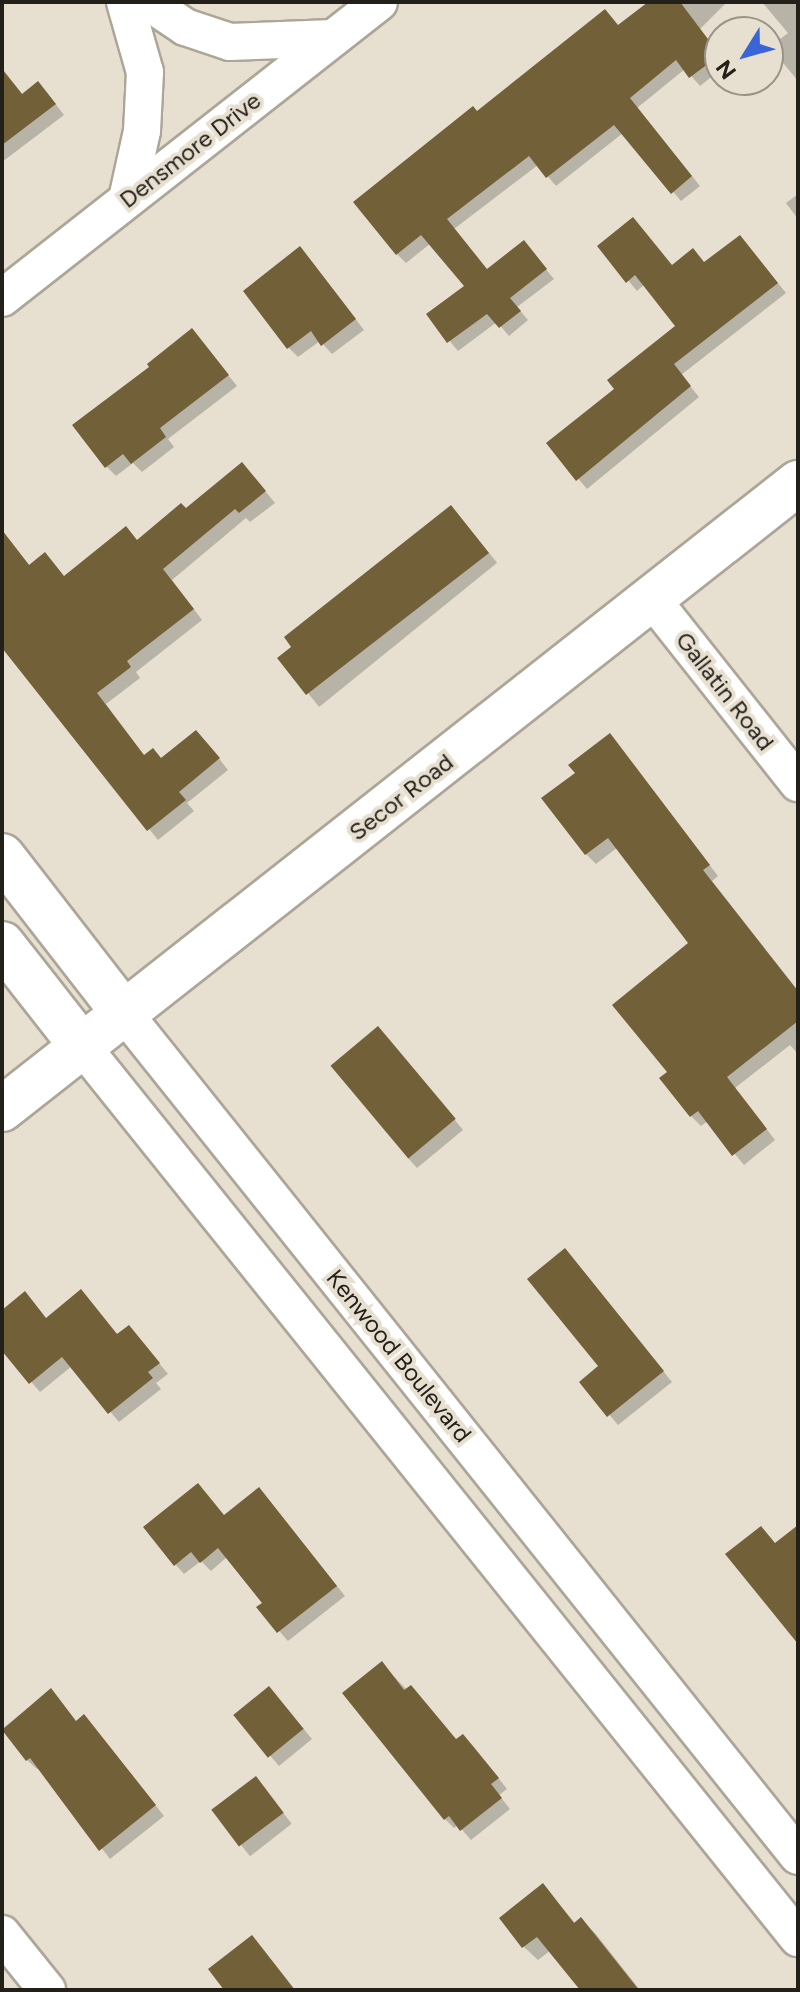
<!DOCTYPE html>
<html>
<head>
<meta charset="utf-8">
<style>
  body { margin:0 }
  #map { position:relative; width:800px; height:1992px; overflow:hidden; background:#e7e0d1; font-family:Figtree,sans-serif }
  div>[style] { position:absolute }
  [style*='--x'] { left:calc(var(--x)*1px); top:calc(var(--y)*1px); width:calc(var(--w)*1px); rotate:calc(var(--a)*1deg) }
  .shadow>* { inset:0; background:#0003; transform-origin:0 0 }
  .building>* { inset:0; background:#726039; transform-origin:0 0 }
  .roads { filter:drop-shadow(2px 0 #ada698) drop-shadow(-2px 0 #ada698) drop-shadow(0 2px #ada698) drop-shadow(0 -2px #ada698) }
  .street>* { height:36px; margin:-18px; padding:0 18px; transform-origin:18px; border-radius:18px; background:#fff }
  .secondary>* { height:44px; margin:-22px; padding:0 22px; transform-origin:22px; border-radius:22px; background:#fff }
  .primary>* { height:44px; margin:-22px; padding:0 22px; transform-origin:22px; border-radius:22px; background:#fff }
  span { translate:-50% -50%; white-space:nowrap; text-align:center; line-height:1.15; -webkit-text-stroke:8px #e7e0d1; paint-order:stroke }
  .street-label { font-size:24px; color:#23201a }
  .frame { position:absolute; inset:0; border:4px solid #23201a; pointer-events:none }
  .north { position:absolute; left:704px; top:16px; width:80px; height:80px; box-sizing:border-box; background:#e7e0d1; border:2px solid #999388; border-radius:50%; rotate:233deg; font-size:22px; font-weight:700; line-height:32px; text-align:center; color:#23201a }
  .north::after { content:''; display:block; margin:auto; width:28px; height:36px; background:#3965d6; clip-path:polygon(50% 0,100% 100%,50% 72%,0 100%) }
</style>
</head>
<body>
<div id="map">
  <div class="shadow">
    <i style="clip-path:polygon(651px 2px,727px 2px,700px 29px,720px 55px,720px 70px,700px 86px,685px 69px,637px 108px,700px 186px,681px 201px,623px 133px,556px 186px,538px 165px,454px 229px,488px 271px,524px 243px,554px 279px,517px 307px,528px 320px,509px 336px,497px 322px,458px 351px,428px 315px,467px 286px,431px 243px,406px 263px,397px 254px,477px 113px,619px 27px)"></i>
    <i style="clip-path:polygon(762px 2px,798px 2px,798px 81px,770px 47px,788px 33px)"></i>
    <i style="clip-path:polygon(2px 68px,23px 95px,47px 93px,64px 115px,2px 162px)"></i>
    <i style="clip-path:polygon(798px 194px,798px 219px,786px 203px)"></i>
    <i style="clip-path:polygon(600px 246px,673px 267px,705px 264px,749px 247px,786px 293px,681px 375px,699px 397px,587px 489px,548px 443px,616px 389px,678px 327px,645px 284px,637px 291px)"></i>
    <i style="clip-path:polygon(309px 258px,364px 330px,332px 354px,320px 341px,298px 357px,289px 348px)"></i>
    <i style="clip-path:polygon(192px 330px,237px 386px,168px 439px,174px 447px,142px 472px,133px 463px,116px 476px,106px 466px,152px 367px)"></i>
    <i style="clip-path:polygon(252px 475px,275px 503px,250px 522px,246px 518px,172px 580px,202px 620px,136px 672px,140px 678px,106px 704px,145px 757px,162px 760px,206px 742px,228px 770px,187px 803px,194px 811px,158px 840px,2px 645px,2px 530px,30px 566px,65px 578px,138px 541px)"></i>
    <i style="left:460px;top:517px;width:59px;height:229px;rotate:51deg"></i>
    <i style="clip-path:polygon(610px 735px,718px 876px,712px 881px,798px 991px,798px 1054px,790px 1045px,735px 1088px,775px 1140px,744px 1165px,708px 1121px,701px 1126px,691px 1116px,670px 1072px,690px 943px,618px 847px,596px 864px,586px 854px,577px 773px)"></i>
    <i style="clip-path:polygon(388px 1038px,463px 1130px,417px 1168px,408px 1158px)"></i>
    <i style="clip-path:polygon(574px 1260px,672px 1382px,618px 1425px,582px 1382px,601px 1367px)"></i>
    <i style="clip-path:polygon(2px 1313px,138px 1337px,168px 1374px,156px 1383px,161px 1389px,119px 1422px,72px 1366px,40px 1392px,2px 1348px)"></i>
    <i style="clip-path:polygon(268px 1499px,345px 1596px,288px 1641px,259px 1608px,265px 1604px,227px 1557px,211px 1571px,201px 1561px,184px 1574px,175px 1564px,225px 1517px)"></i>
    <i style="clip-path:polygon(382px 1664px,456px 1741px,463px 1736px,473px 1746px,507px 1789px,499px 1795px,510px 1809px,471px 1840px,458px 1825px,454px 1828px,445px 1819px)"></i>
    <i style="clip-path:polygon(50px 1691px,77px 1723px,93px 1726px,164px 1816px,110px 1859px,39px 1767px,37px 1769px,27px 1760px,3px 1728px)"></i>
    <i style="clip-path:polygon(278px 1698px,312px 1739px,279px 1766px,235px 1715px)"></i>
    <i style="left:256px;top:1778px;width:58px;height:53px;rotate:52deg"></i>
    <i style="clip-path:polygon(542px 1885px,576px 1924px,581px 1920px,595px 1933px,640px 1990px,582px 1990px,551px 1950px,538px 1960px,524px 1947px,501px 1918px)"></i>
  </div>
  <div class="building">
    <i style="clip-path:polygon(648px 2px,680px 2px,720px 55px,689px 78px,676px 60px,630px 98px,692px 176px,671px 194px,614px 125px,546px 178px,529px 156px,447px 219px,487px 269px,524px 240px,547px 269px,510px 298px,521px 311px,499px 328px,487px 314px,447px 343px,426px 314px,464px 286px,421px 235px,396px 255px,353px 202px,473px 106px,477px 111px,605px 9px,618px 25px)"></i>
    <i style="clip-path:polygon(2px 69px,22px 94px,38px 81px,56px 104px,2px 145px)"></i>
    <i style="clip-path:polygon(633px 217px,672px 265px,693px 248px,704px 262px,740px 235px,778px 283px,674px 364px,691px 386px,576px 481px,546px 443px,614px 389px,607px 380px,675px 326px,635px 275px,626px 283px,597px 246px)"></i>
    <i style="clip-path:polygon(300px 246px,356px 319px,321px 346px,311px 331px,287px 349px,243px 291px)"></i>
    <i style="clip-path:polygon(192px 328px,229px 375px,160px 428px,166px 437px,131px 464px,123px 454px,105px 468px,72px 425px,149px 367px,147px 364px)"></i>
    <i style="clip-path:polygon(242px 462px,266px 491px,239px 513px,235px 509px,163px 569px,194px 609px,127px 661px,131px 667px,97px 693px,144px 755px,153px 748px,161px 758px,196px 730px,220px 758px,179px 792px,186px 800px,147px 831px,2px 648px,2px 530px,29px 565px,45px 552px,64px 576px,126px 526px,137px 540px,181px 503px,186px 508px)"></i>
    <i style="clip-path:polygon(451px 505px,489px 553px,306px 695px,277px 658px,291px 647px,284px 637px)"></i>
    <i style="clip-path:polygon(610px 733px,710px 865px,703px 870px,798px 991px,798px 1021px,727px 1077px,767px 1129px,732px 1156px,698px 1111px,690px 1117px,659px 1078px,667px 1072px,612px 1005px,688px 943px,608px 838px,585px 855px,541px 798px,575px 773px,568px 765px)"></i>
    <i style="left:378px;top:1026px;width:121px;height:62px;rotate:50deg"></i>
    <i style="clip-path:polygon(565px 1248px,664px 1371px,607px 1417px,579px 1382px,598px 1366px,527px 1279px)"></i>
    <i style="clip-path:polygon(81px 1289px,117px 1334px,129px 1325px,160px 1363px,148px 1372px,153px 1378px,108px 1414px,62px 1357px,29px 1384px,2px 1351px,2px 1310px,25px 1291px,46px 1318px)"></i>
    <i style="clip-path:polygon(198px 1483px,224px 1515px,259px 1487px,337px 1586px,277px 1633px,256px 1607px,262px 1603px,218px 1548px,200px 1563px,191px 1552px,174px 1566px,143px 1527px)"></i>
    <i style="clip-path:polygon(798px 1525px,798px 1644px,725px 1554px,761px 1526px,775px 1543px)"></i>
    <i style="clip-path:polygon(382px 1661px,404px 1690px,411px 1685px,456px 1739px,463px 1734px,499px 1778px,491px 1784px,502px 1798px,460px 1831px,449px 1816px,444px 1820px,342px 1693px)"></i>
    <i style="left:269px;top:1686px;width:55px;height:46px;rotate:51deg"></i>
    <i style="clip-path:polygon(51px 1688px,76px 1721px,84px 1714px,156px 1805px,99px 1851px,30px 1758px,26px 1761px,2px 1730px)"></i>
    <i style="left:256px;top:1776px;width:46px;height:56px;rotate:53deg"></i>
    <i style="clip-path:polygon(543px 1883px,574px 1923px,581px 1917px,639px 1990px,580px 1990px,537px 1937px,522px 1948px,499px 1918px)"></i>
    <i style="clip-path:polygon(252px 1935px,295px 1990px,224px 1990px,208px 1969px)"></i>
  </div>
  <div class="roads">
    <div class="street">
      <i style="--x:125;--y:2;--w:73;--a:74.1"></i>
      <i style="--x:145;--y:72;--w:59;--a:92.9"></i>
      <i style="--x:142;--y:131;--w:70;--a:102.4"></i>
      <i style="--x:148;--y:2;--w:45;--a:34"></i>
      <i style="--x:185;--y:27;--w:47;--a:18.4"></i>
      <i style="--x:230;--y:42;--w:103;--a:-2.2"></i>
      <i style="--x:2;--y:298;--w:479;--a:-38.1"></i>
      <i style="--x:652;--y:599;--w:235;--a:51.6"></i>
      <i style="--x:124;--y:1013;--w:1079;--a:51.36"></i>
      <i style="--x:82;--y:1046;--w:1144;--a:51.25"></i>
      <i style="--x:2;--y:1934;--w:72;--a:51.2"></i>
    </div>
    <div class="secondary">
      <i style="--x:2;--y:856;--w:199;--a:52.2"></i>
      <i style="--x:2;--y:944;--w:130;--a:51.9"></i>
    </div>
    <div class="primary">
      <i style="--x:2;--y:1109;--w:1013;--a:-38.18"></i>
    </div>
  </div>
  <div class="street-label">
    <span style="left:190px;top:150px;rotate:-38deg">Densmore Drive</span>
    <span style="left:725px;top:691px;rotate:52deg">Gallatin Road</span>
    <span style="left:401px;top:797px;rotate:-38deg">Secor Road</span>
    <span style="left:399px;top:1356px;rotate:51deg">Kenwood Boulevard</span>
  </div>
  <div class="frame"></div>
  <div class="north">N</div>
</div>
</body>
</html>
